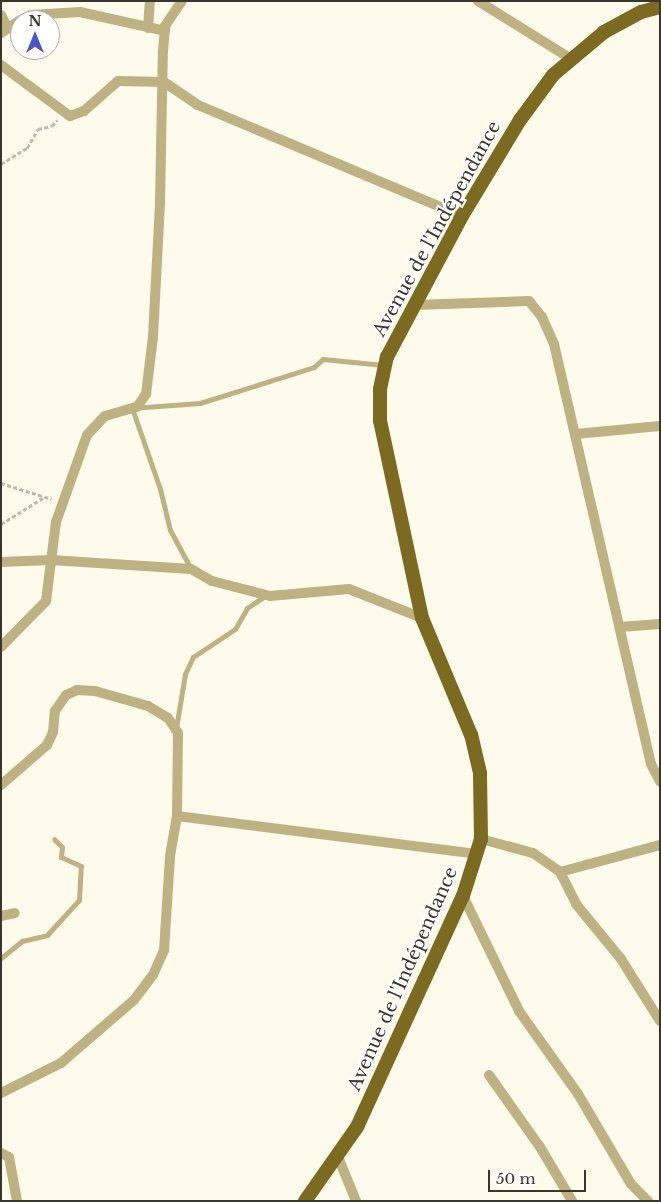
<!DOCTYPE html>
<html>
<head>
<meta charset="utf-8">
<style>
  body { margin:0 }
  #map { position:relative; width:661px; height:1202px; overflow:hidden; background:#fefbec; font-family:"Libre Baskerville",serif }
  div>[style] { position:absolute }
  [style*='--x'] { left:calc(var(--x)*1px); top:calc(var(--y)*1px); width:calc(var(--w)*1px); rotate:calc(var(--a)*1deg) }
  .path>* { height:2.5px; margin-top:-1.25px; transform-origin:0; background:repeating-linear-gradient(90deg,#bebbae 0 4px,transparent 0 6.5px) }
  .service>* { height:5px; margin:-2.5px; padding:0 2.5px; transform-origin:2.5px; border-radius:2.5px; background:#beb282 }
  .minor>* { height:10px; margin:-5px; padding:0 5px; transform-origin:5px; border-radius:5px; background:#beb282 }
  .trunk>* { height:14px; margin:-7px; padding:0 7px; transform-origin:7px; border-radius:7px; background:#7b6a1f }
  span { translate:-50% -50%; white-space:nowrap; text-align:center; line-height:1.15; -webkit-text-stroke:4px #fff; paint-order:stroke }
  .street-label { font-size:18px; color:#39372d }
  .frame { position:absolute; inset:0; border:2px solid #39372d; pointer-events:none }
  .north { position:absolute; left:10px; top:10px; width:50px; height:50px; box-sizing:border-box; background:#fff; border:1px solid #b0afab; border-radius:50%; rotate:0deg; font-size:14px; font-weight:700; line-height:20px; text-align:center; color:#39372d }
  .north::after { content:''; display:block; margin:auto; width:18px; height:22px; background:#4954c9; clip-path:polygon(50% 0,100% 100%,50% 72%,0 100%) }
  .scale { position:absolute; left:488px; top:1170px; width:98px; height:22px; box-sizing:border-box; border:2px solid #39372d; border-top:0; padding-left:6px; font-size:15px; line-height:18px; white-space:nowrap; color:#39372d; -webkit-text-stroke:4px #fff; paint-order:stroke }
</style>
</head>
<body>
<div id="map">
  <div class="path">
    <i style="--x:1;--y:164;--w:31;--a:-32"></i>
    <i style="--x:27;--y:148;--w:22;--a:-60"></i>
    <i style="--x:38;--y:129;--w:14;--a:-12"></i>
    <i style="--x:52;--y:126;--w:8;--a:-50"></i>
    <i style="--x:1;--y:483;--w:53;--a:17.4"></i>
    <i style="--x:1;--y:524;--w:49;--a:-31.8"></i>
  </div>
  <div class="service">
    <i style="--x:191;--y:569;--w:44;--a:-118.3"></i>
    <i style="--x:170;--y:530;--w:42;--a:-103.7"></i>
    <i style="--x:160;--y:489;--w:86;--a:-109.1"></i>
    <i style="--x:132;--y:408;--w:68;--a:-4.2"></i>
    <i style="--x:200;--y:403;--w:120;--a:-17.5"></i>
    <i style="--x:314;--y:367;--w:12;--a:-42"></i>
    <i style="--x:323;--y:359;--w:61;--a:5.6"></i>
    <i style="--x:176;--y:728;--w:55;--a:-80.5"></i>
    <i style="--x:185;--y:674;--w:19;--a:-65"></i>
    <i style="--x:193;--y:657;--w:50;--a:-33.7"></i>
    <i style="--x:235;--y:629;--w:24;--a:-60"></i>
    <i style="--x:247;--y:608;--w:23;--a:-34"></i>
    <i style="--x:1;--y:958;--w:27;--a:-39"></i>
    <i style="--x:22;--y:941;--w:26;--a:-13"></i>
    <i style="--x:47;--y:935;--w:47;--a:-47.6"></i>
    <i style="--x:79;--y:900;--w:34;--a:-87"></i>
    <i style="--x:81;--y:866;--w:22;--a:-156"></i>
    <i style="--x:61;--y:857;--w:10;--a:-84"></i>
    <i style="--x:62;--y:847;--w:11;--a:-135"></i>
  </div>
  <div class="minor">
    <i style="--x:478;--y:1;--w:108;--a:31.8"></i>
    <i style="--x:1;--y:15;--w:13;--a:63"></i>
    <i style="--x:21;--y:20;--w:11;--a:-27"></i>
    <i style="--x:31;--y:15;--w:49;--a:-3.5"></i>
    <i style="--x:80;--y:12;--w:87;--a:12.6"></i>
    <i style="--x:148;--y:28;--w:27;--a:-86"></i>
    <i style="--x:1;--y:33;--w:23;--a:-34"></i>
    <i style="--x:1;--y:65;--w:86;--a:36.5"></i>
    <i style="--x:70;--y:116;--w:15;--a:-20"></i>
    <i style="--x:84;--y:111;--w:45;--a:-41.4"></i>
    <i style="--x:118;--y:81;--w:46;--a:1.2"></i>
    <i style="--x:164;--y:82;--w:41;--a:34.1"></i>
    <i style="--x:198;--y:105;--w:286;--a:22.8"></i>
    <i style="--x:415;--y:305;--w:114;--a:-2"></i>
    <i style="--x:529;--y:301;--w:21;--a:51"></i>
    <i style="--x:542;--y:317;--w:30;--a:66"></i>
    <i style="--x:554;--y:344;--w:431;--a:77"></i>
    <i style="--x:651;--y:764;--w:20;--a:63"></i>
    <i style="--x:576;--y:434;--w:84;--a:-5.4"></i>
    <i style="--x:1;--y:562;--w:50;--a:-2.3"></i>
    <i style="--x:51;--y:560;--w:140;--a:3.7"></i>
    <i style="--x:191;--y:569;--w:24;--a:30"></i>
    <i style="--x:212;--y:581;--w:60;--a:14.5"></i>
    <i style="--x:270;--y:596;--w:79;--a:-5.1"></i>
    <i style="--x:349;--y:589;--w:79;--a:21.7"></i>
    <i style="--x:620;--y:627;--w:40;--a:-4.3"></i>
    <i style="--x:1;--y:647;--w:64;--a:-45.6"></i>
    <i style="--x:46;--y:601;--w:80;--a:-82.8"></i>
    <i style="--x:56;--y:522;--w:92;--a:-70.4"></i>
    <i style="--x:87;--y:435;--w:26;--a:-47"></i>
    <i style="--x:105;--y:416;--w:33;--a:-16"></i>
    <i style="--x:137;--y:407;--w:16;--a:-55"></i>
    <i style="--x:146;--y:394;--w:57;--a:-83"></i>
    <i style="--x:153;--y:337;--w:135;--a:-87"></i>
    <i style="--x:160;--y:202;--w:151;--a:-88.9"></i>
    <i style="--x:163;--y:51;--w:25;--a:-85"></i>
    <i style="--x:165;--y:26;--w:30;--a:-56"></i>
    <i style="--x:1;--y:785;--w:61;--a:-41"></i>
    <i style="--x:47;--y:745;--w:14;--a:-65"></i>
    <i style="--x:53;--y:732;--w:21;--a:-85"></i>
    <i style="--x:55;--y:711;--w:19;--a:-55"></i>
    <i style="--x:66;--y:695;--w:12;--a:-24"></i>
    <i style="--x:77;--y:690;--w:18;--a:3"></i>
    <i style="--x:95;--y:691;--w:55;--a:15.8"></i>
    <i style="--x:148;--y:706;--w:23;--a:31"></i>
    <i style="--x:168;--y:718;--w:18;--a:56"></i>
    <i style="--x:178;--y:733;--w:83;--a:90.7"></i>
    <i style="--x:481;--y:839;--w:54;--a:15.1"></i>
    <i style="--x:533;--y:853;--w:33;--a:35"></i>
    <i style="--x:560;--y:872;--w:36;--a:63"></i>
    <i style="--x:576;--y:904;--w:71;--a:50.7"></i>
    <i style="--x:621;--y:959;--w:73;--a:57.8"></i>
    <i style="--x:560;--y:872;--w:104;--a:-15.1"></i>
    <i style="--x:463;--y:896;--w:128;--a:64"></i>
    <i style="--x:519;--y:1011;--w:102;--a:54.6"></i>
    <i style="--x:578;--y:1094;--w:104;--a:59.5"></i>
    <i style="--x:631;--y:1184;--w:24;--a:45"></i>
    <i style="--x:1;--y:916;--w:14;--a:-12"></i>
    <i style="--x:489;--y:1075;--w:88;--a:54.7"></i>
    <i style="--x:540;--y:1147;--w:63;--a:59.3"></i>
    <i style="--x:1;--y:1093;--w:67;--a:-26.6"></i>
    <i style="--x:61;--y:1063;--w:96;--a:-40.8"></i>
    <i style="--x:134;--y:1000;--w:31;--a:-53"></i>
    <i style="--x:153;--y:975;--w:27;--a:-66"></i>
    <i style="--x:164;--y:950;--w:94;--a:-86.3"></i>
    <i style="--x:170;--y:856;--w:41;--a:-80.1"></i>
    <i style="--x:177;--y:816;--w:302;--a:7.2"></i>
    <i style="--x:1;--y:1153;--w:9;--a:27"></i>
    <i style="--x:9;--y:1157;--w:45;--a:79.7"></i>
    <i style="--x:338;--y:1157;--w:48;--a:67.8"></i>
  </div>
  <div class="trunk">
    <i style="--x:305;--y:1201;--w:90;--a:-54.9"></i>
    <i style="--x:357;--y:1127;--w:254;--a:-65.4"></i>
    <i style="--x:463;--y:896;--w:60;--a:-72.5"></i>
    <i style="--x:481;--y:839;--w:66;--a:-90.9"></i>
    <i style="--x:480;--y:773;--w:39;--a:-103"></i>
    <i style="--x:471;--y:735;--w:127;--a:-112.7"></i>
    <i style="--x:422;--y:618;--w:201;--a:-102"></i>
    <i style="--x:380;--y:421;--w:32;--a:-90"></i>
    <i style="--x:380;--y:389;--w:33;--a:-78"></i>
    <i style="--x:387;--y:357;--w:160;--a:-62"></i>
    <i style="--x:462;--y:216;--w:112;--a:-58.9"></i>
    <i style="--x:520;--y:120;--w:56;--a:-53.7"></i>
    <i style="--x:553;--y:75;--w:67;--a:-40.1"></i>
    <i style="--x:604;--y:32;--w:42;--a:-28.4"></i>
    <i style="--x:641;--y:12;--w:20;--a:-15"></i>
  </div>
  <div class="street-label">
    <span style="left:437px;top:229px;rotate:-61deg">Avenue de l'Indépendance</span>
    <span style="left:403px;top:979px;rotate:-66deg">Avenue de l'Indépendance</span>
  </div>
  <div class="frame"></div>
  <div class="north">N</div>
  <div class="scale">50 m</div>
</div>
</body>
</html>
